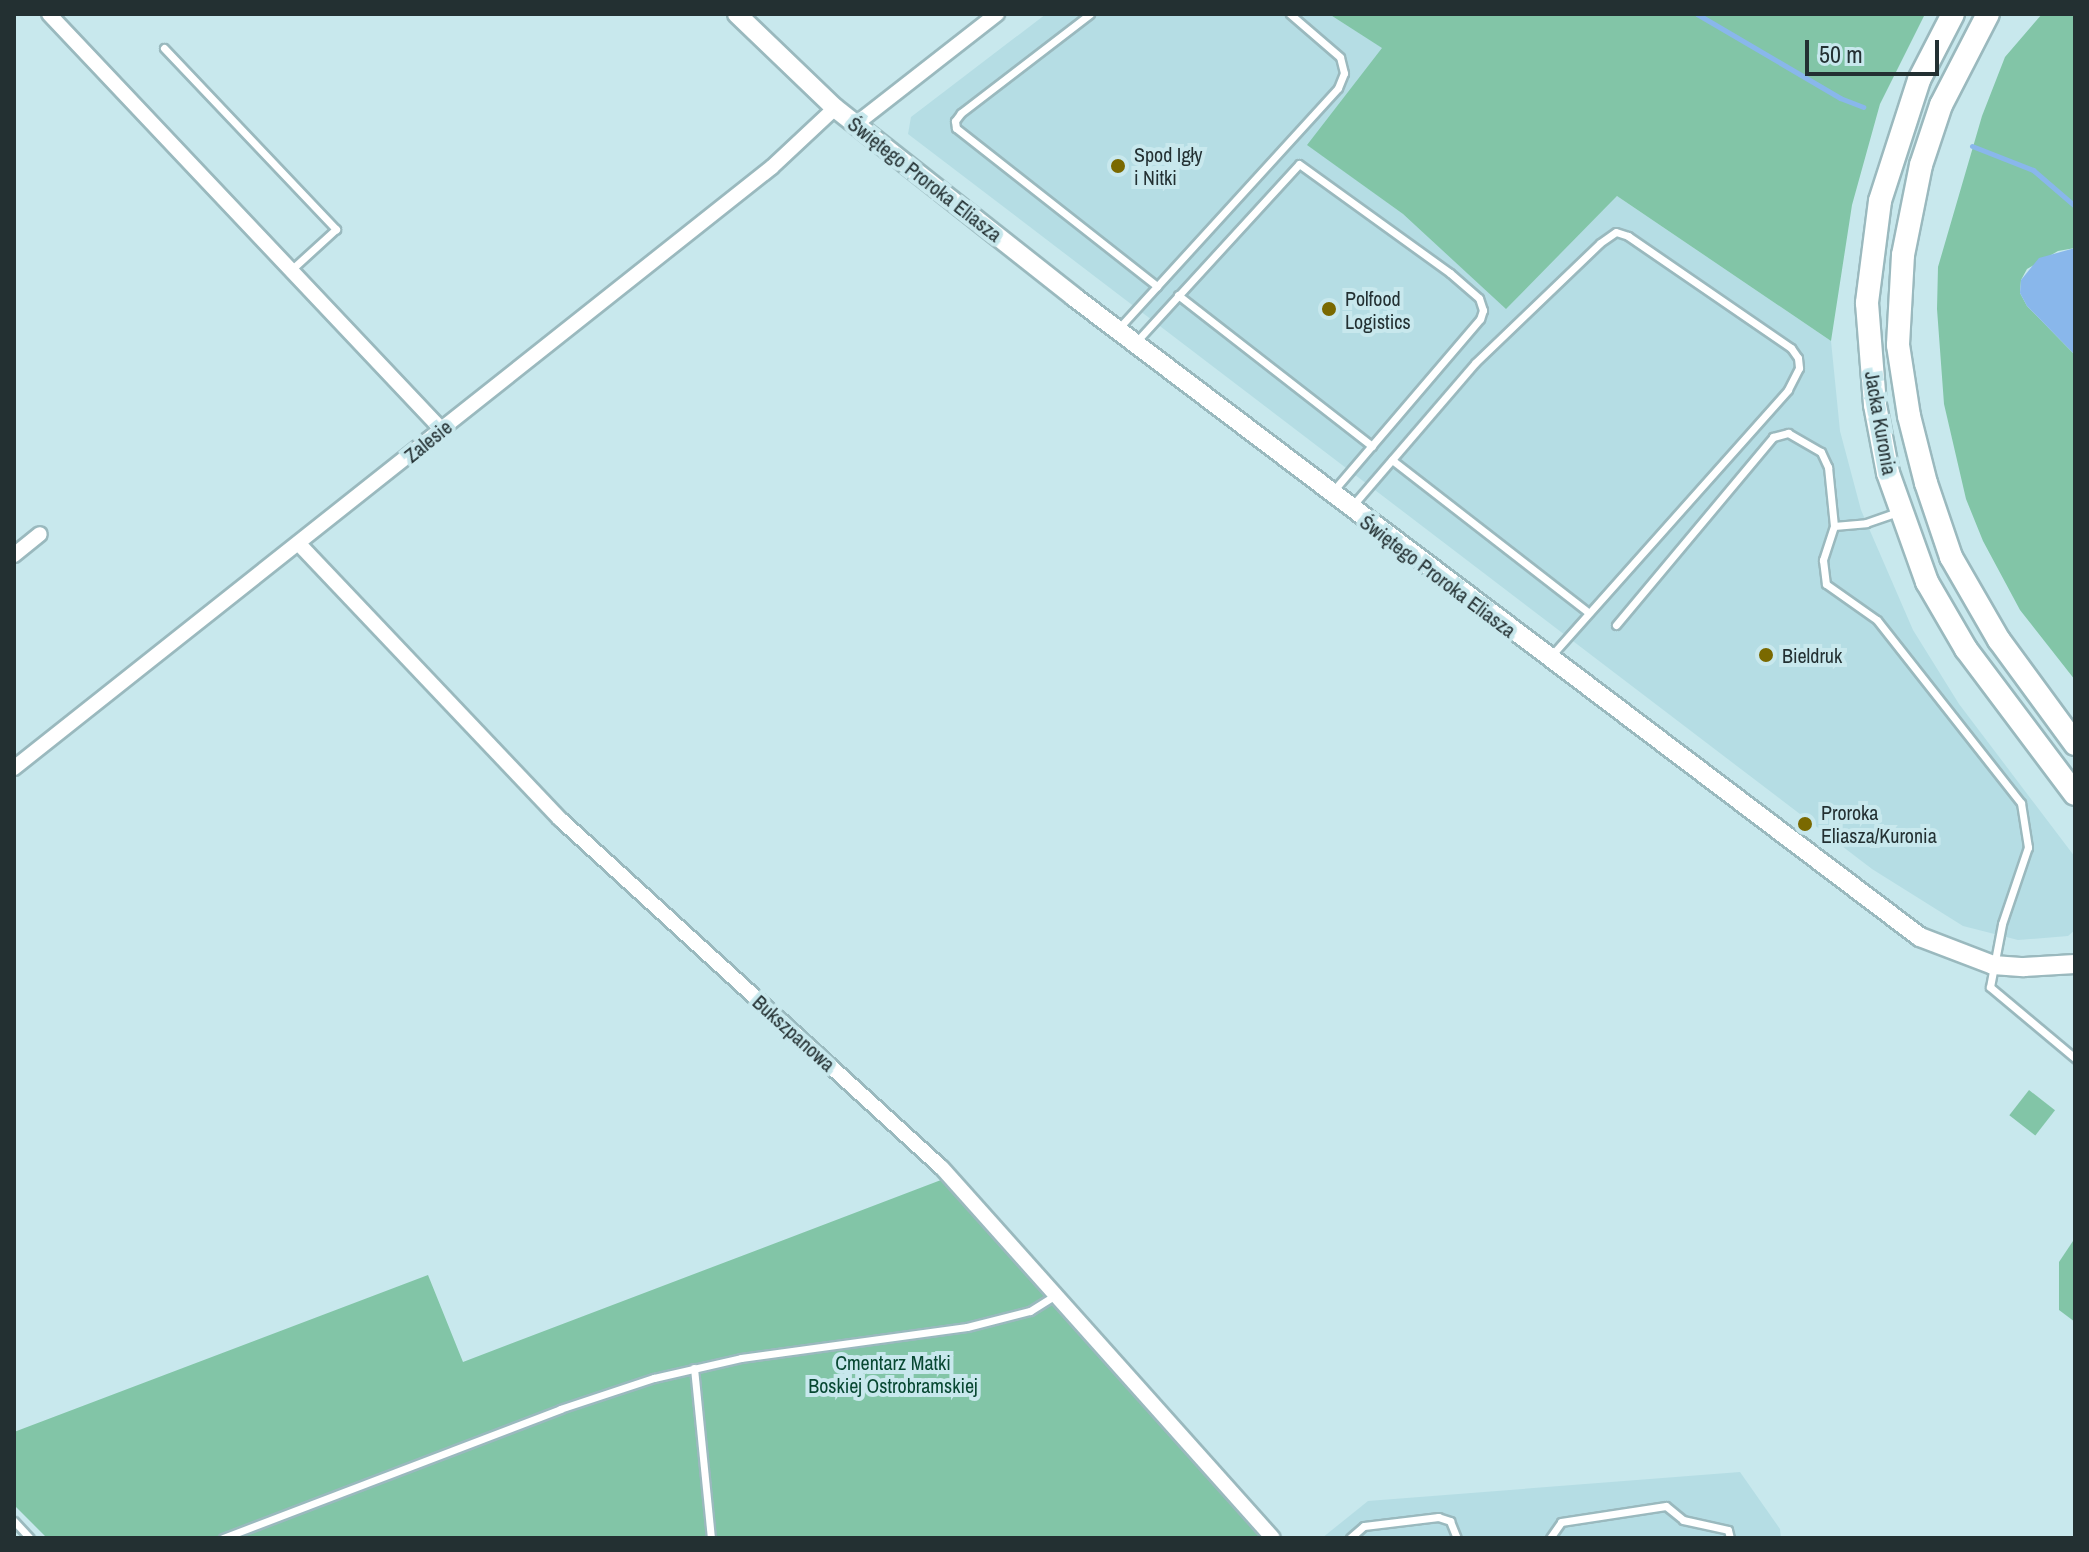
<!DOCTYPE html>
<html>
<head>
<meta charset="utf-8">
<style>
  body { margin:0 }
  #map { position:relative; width:2089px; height:1552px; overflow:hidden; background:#c8e8ed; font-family:"Archivo Narrow",sans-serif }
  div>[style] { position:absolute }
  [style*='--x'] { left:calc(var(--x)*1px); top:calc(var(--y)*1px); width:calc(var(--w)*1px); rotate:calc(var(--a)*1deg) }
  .built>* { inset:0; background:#b5dde4 }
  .green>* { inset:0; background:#82c5a7; transform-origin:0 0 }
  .water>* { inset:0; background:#89b7eb }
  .stream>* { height:5px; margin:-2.5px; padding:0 2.5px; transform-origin:2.5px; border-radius:2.5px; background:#89b7eb }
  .roads { filter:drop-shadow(2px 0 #9ab9be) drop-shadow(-2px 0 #9ab9be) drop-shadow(0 2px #9ab9be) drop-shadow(0 -2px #9ab9be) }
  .service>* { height:7px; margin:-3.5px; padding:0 3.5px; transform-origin:3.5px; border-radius:3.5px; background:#fff }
  .minor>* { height:14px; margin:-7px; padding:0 7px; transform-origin:7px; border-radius:7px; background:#fff }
  .tertiary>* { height:18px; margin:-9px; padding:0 9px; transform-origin:9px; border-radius:9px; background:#fff }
  .secondary>* { height:22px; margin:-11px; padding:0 11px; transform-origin:11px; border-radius:11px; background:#fff }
  .dots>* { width:22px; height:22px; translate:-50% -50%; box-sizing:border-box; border:4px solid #c8e8ed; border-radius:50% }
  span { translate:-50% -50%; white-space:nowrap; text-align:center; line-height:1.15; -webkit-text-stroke:8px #c8e8ed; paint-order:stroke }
  .poi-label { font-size:20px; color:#233032 }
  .left { translate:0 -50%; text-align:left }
  .street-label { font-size:20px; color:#233032 }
  .park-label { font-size:20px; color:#084832 }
  .frame { position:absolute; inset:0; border:16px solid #233032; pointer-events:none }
  .scale { position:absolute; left:1805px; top:40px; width:134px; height:36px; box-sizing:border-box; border:4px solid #233032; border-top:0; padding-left:10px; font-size:24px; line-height:28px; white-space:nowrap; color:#233032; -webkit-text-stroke:6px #c8e8ed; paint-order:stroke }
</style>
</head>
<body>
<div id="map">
  <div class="built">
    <i style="clip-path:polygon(1046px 14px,1329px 14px,1383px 48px,1308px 145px,1403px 214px,1506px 308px,1617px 196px,1831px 341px,1840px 431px,1861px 510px,1913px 630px,1959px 704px,2075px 857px,2075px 930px,2068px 936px,2018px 940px,1963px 926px,1872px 869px,908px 134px,911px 117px)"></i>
    <i style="clip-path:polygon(1740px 1472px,1780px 1529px,1781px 1538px,1322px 1538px,1368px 1501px)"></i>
  </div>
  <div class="green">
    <i style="clip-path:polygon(1329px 14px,1925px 14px,1880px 104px,1852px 205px,1831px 341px,1617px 196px,1506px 309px,1403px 214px,1307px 145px,1382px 48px)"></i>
    <i style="clip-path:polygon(2042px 14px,2075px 14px,2075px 248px,2058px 251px,2027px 269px,2021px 280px,2020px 293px,2027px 306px,2075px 355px,2075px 680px,2020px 610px,1983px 541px,1966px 499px,1944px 404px,1937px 309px,1938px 267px,1982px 116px,2005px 57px)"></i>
    <i style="left:2029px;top:1090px;width:33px;height:32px;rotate:38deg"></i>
    <i style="clip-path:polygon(941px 1180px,1262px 1538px,47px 1538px,14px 1505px,14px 1432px,428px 1275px,463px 1362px)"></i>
    <i style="clip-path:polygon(2075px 1238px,2075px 1322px,2059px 1310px,2059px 1262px)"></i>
  </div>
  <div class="water">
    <i style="clip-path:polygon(2075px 248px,2075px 355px,2027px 306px,2020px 293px,2021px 280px,2039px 258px)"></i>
  </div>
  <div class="stream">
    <i style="--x:1697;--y:14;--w:166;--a:30.4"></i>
    <i style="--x:1840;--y:98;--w:25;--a:21"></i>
    <i style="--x:1972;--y:146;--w:66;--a:21.5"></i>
    <i style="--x:2033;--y:170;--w:55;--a:40.6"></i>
  </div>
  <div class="roads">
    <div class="service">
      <i style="--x:1090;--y:14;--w:163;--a:142.5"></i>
      <i style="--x:961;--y:113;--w:10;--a:127"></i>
      <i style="--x:955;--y:121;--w:7;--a:82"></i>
      <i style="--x:956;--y:128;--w:256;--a:38.2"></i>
      <i style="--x:164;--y:48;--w:250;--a:46.5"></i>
      <i style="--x:336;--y:229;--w:61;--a:137.7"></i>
      <i style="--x:1178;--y:295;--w:246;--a:37.9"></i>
      <i style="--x:1118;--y:329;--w:326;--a:-47.6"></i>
      <i style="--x:1338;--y:88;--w:16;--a:-68"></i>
      <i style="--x:1344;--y:73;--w:16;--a:-104"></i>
      <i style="--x:1340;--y:57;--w:66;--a:-139.3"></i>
      <i style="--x:1136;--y:342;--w:241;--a:-47.5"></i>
      <i style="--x:1299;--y:164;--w:186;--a:35.8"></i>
      <i style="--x:1450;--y:273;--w:38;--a:41"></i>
      <i style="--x:1479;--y:298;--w:13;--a:72"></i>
      <i style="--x:1483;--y:310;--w:9;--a:108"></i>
      <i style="--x:1480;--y:319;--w:228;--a:130.5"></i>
      <i style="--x:1392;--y:460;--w:248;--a:37.8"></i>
      <i style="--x:1353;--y:505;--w:187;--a:-49.3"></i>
      <i style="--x:1475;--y:363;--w:173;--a:-43.8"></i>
      <i style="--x:1600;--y:243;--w:19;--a:-35"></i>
      <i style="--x:1616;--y:232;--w:13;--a:18"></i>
      <i style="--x:1628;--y:236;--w:198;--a:34.5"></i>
      <i style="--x:1791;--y:348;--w:12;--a:55"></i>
      <i style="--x:1798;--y:358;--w:10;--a:84"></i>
      <i style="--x:1799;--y:368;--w:25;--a:117"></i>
      <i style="--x:1788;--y:390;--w:358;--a:131.7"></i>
      <i style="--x:1834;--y:526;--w:32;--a:-5"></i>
      <i style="--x:1866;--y:523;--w:34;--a:-19"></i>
      <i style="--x:1616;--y:625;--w:245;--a:-50.1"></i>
      <i style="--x:1773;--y:437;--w:16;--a:-15"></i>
      <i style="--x:1788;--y:433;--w:38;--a:30"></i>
      <i style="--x:1821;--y:452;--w:17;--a:65"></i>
      <i style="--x:1828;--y:467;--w:59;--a:84.2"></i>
      <i style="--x:1834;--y:526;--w:36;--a:108"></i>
      <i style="--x:1823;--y:560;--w:24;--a:83"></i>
      <i style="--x:1826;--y:584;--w:62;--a:35.2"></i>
      <i style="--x:1877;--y:620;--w:233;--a:51.8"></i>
      <i style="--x:2021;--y:803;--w:45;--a:81"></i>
      <i style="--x:2028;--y:847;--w:81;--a:108.7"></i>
      <i style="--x:2002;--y:924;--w:64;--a:100.8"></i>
      <i style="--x:1990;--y:987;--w:111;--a:39.9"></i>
      <i style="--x:694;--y:1368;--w:171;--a:84.3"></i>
      <i style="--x:14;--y:1521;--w:23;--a:47"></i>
      <i style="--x:223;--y:1538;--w:361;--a:-20.9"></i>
      <i style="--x:560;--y:1409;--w:99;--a:-18.3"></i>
      <i style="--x:654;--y:1378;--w:89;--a:-12.9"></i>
      <i style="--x:741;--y:1358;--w:228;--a:-7.8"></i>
      <i style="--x:967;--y:1327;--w:65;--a:-14.3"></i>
      <i style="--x:1030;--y:1311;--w:32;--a:-32"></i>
      <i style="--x:1350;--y:1538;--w:18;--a:-41"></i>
      <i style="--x:1364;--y:1526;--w:75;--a:-6.9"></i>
      <i style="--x:1438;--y:1517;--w:13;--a:18"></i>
      <i style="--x:1450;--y:1521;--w:18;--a:68"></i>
      <i style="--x:1550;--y:1538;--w:19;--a:-55"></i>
      <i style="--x:1561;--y:1522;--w:106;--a:-8.7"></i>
      <i style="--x:1666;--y:1506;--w:22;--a:39"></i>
      <i style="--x:1683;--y:1520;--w:46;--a:12.5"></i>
      <i style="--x:1728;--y:1530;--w:8;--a:76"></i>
    </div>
    <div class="minor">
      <i style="--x:49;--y:14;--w:572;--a:46.63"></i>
      <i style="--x:856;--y:124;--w:179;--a:-38"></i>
      <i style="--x:299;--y:544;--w:379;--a:46.5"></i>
      <i style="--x:560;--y:819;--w:517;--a:42.42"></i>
      <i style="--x:942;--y:1168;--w:496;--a:48.2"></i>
      <i style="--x:14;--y:555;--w:33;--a:-39"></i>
      <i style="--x:14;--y:768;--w:967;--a:-38.41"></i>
      <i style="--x:772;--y:167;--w:86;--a:-43.1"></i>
    </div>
    <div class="tertiary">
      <i style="--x:737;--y:14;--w:136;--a:43.8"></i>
      <i style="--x:835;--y:108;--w:305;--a:38.3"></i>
      <i style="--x:1074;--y:297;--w:1061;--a:37.11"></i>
      <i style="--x:1920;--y:937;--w:78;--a:21"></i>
      <i style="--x:1993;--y:965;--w:31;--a:4"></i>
      <i style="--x:2024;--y:967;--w:51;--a:-3.4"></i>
    </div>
    <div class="secondary">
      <i style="--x:1953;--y:14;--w:74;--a:117.3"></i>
      <i style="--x:1919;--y:80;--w:127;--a:107.9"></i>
      <i style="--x:1880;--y:201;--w:103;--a:97.3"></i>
      <i style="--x:1867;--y:303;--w:102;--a:85.5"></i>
      <i style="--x:1875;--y:405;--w:69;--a:79.2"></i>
      <i style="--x:1888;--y:473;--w:116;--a:70.3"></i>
      <i style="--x:1927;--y:582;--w:78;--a:59.8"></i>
      <i style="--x:1966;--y:649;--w:181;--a:53.1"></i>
      <i style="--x:1988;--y:14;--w:102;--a:117.3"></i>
      <i style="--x:1941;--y:105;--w:63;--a:108.4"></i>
      <i style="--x:1921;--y:165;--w:92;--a:101.3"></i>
      <i style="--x:1903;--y:255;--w:90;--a:93.2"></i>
      <i style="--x:1898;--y:345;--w:72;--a:81.2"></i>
      <i style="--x:1909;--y:416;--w:69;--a:75.8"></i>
      <i style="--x:1926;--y:483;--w:78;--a:71.3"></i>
      <i style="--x:1951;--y:557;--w:96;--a:60"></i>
      <i style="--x:1999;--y:640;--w:129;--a:53.8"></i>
    </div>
  </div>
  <div class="dots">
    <i style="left:1118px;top:166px;background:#7a6900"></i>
    <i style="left:1329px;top:309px;background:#7a6900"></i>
    <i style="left:1766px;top:655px;background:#7a6900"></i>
    <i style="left:1805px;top:824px;background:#7a6900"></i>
  </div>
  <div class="poi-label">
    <span class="left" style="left:1134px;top:166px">Spod Igły<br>i Nitki</span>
    <span class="left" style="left:1345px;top:310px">Polfood<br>Logistics</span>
    <span class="left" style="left:1782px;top:655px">Bieldruk</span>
    <span class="left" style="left:1821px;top:824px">Proroka<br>Eliasza/Kuronia</span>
  </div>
  <div class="street-label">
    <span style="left:925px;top:179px;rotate:38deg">Świętego Proroka Eliasza</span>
    <span style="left:1881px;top:423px;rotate:80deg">Jacka Kuronia</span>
    <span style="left:428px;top:441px;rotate:-39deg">Zalesie</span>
    <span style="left:1438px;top:576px;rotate:37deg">Świętego Proroka Eliasza</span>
    <span style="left:794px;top:1033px;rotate:42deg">Bukszpanowa</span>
  </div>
  <div class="park-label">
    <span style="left:893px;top:1374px">Cmentarz Matki<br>Boskiej Ostrobramskiej</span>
  </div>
  <div class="frame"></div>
  <div class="scale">50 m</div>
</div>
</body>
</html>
